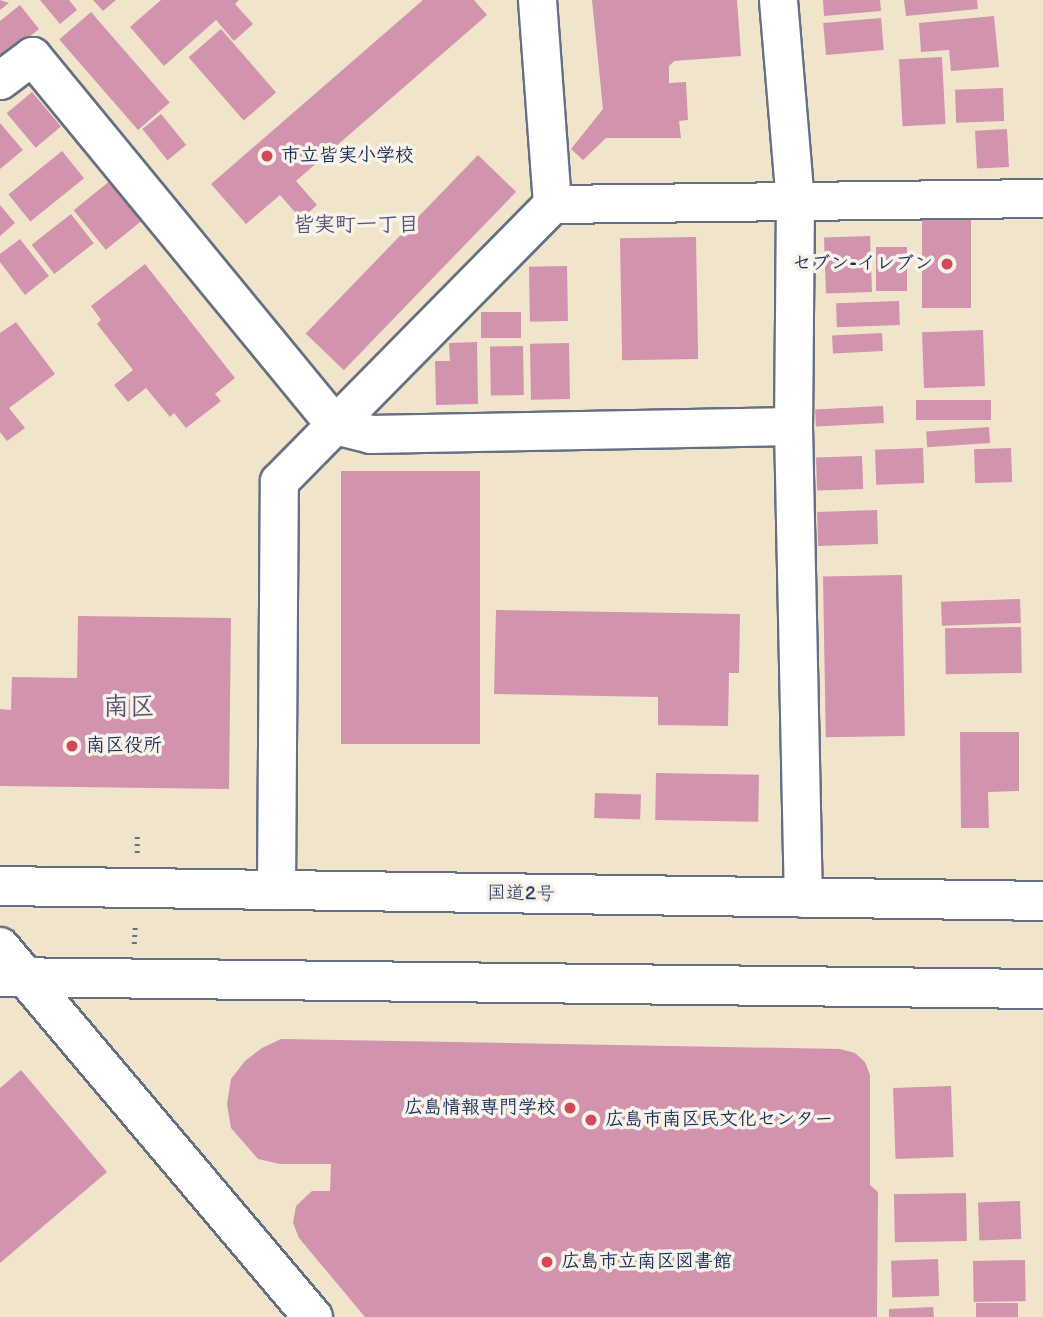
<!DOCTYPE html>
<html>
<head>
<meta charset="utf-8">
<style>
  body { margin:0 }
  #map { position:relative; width:1043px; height:1317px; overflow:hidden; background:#f0e5cb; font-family:"Balsamiq Sans","Klee One",sans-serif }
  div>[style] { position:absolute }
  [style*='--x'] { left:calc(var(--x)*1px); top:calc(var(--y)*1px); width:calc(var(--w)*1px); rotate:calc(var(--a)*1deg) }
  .building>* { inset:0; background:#d193ae; transform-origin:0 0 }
  .path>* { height:4.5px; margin-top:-2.25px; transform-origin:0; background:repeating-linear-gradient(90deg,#666f84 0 2px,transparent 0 7px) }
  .roads { filter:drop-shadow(2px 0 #666f84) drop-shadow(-2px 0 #666f84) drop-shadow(0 2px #666f84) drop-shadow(0 -2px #666f84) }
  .street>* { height:37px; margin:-18.5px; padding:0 18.5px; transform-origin:18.5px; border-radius:18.5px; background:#fff }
  .secondary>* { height:38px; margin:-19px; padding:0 19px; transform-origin:19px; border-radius:19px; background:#fff }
  .highway>* { height:38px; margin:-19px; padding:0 19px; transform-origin:19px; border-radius:19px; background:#fff }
  .dots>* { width:19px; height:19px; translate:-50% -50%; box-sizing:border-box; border:4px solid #f7f3e8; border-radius:50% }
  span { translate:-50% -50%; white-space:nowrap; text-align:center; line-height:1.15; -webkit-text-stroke:7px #f7f3e8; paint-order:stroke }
  .poi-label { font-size:19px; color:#1b2f5e; font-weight:700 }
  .left { translate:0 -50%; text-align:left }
  .right { translate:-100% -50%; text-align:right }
  .street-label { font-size:19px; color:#1b2f5e }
  .neighbourhood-label { font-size:21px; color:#5b527a; font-weight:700 }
  .district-label { font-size:26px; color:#5b527a; font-weight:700 }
</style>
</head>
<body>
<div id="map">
  <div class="building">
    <i style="clip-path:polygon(0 0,9px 3px,0 10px)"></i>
    <i style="clip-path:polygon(40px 0,69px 0,77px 10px,60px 24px)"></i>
    <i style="clip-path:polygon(93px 0,116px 0,103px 11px)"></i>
    <i style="clip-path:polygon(161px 0,239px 0,235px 4px,253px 24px,234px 41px,216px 20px,164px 66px,130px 27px)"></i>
    <i style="clip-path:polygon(423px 0,474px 0,487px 15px,296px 181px,317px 205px,301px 219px,280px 195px,246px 224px,211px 184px)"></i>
    <i style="clip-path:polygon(592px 0,737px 0,741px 56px,674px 61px,669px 66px,669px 83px,686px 82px,688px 120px,679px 121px,681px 138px,606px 138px,583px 160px,571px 149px,603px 109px)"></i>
    <i style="clip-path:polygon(823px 0,880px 0,881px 11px,824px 16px)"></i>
    <i style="clip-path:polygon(904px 0,977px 0,978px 9px,906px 16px)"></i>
    <i style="clip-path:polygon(20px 5px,39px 29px,0 61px,0 21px)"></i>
    <i style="left:91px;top:12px;width:120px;height:42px;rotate:49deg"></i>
    <i style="clip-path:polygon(994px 16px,999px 67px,951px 71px,949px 50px,921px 52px,919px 23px)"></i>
    <i style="left:881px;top:18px;width:32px;height:58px;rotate:85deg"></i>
    <i style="left:221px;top:29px;width:84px;height:43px;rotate:49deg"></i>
    <i style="left:942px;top:57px;width:67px;height:43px;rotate:87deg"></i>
    <i style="left:1003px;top:88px;width:33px;height:48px;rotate:88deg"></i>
    <i style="left:32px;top:92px;width:45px;height:33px;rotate:50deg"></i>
    <i style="left:161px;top:114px;width:40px;height:24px;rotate:51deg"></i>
    <i style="clip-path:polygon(0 123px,23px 150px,0 169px)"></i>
    <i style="left:1007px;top:129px;width:38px;height:32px;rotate:87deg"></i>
    <i style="left:62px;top:151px;width:35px;height:69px;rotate:51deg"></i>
    <i style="left:478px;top:155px;width:53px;height:248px;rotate:44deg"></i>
    <i style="left:111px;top:180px;width:51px;height:48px;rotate:51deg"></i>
    <i style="clip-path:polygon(0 205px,15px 223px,0 236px)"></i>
    <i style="left:71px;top:214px;width:37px;height:50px;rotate:52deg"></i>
    <i style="left:922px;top:220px;width:49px;height:88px"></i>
    <i style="left:870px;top:236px;width:56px;height:46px;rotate:88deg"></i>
    <i style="left:696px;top:237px;width:122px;height:76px;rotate:89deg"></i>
    <i style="clip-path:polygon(20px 239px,49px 276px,25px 295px,0 262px,0 254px)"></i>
    <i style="left:907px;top:247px;width:44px;height:31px;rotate:90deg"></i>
    <i style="clip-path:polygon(145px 264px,235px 378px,215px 394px,221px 401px,186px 428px,174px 413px,170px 417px,146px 388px,128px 402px,114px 385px,133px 370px,97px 324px,101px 320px,91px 306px)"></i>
    <i style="left:567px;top:266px;width:55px;height:38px;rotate:89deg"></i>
    <i style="left:899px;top:301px;width:24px;height:63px;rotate:88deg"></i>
    <i style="left:521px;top:312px;width:26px;height:40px;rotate:90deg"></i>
    <i style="clip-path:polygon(16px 322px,55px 374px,9px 408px,25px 428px,7px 441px,0 432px,0 333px)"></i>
    <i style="left:983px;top:330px;width:56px;height:61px;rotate:88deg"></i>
    <i style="left:882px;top:333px;width:18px;height:50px;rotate:87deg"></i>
    <i style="clip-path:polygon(477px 342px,478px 404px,436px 405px,435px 361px,450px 361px,449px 343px)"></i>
    <i style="left:569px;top:343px;width:56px;height:39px;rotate:89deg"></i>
    <i style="left:523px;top:346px;width:49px;height:33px;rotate:89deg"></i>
    <i style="left:991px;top:400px;width:20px;height:75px;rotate:90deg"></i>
    <i style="left:883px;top:406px;width:17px;height:68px;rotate:87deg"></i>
    <i style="left:989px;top:427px;width:16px;height:63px;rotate:86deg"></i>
    <i style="left:923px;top:448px;width:35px;height:48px;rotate:88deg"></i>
    <i style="left:1011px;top:448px;width:34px;height:37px;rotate:88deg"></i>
    <i style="left:862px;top:456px;width:33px;height:46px;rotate:88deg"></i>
    <i style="left:341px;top:471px;width:139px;height:273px"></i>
    <i style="left:877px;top:510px;width:34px;height:60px;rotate:88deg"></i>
    <i style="left:902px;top:575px;width:161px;height:79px;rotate:89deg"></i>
    <i style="left:1020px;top:599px;width:24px;height:79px;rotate:88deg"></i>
    <i style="clip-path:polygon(496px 610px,740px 614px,739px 673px,729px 673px,728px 726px,658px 725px,658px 697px,494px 694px)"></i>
    <i style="clip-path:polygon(78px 616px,231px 618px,229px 789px,0 786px,0 709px,11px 710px,12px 677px,77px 678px)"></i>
    <i style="left:1021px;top:627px;width:46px;height:76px;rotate:89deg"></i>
    <i style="clip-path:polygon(960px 732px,1019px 732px,1019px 791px,988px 792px,989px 828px,961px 828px)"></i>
    <i style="left:656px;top:773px;width:103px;height:47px;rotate:1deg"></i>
    <i style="left:595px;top:793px;width:46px;height:25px;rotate:2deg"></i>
    <i style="clip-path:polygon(281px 1039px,840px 1049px,855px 1053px,865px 1062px,870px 1075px,870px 1185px,878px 1192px,877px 1317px,365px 1317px,299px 1238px,293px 1223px,296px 1206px,312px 1191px,330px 1191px,331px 1164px,280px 1164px,258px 1159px,231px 1128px,227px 1104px,231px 1079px,245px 1061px,262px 1048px)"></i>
    <i style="clip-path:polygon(21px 1070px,107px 1172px,0 1263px,0 1088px)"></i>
    <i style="left:951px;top:1086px;width:71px;height:58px;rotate:88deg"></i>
    <i style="left:966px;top:1193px;width:48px;height:72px;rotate:89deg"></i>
    <i style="left:1020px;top:1201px;width:38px;height:42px;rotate:88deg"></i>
    <i style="left:938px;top:1259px;width:37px;height:47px;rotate:88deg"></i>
    <i style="left:1025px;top:1260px;width:41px;height:52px;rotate:89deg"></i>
    <i style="left:976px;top:1303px;width:42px;height:14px"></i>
    <i style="clip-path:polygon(933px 1307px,934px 1317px,889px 1317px,889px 1309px)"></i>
  </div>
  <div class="path">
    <i style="--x:137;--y:853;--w:17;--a:-90"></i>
    <i style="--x:134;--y:944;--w:19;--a:-87"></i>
  </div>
  <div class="roads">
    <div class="street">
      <i style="--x:778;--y:0;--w:202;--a:85.2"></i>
      <i style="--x:795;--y:201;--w:225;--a:90.5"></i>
      <i style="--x:793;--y:426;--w:472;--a:88.8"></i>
      <i style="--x:0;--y:80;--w:40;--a:-37"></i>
      <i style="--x:32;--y:56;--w:477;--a:50.6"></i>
      <i style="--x:335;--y:425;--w:36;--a:14"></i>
      <i style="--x:370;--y:434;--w:423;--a:-1.1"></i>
      <i style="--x:552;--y:204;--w:491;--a:-0.7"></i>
      <i style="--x:276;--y:890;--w:409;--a:-89.6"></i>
      <i style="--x:279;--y:481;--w:389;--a:-45.4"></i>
      <i style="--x:552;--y:204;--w:205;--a:-94.2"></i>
    </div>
    <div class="secondary">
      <i style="--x:0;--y:947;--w:485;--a:49.8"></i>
    </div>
    <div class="highway">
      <i style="--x:0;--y:886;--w:1043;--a:0.82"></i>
      <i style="--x:0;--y:977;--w:1043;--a:0.66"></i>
    </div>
  </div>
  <div class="dots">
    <i style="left:267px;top:156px;background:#d1495b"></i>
    <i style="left:947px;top:264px;background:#d1495b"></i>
    <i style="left:72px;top:746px;background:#d1495b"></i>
    <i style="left:570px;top:1108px;background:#d1495b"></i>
    <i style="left:591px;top:1120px;background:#d1495b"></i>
    <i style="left:547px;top:1262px;background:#d1495b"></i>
  </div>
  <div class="poi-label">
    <span class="left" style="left:281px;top:156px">市立皆実小学校</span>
    <span class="right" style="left:933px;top:264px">セブン-イレブン</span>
    <span class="left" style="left:86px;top:746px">南区役所</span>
    <span class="right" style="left:556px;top:1108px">広島情報専門学校</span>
    <span class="left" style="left:605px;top:1120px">広島市南区民文化センター</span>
    <span class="left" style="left:561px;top:1262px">広島市立南区図書館</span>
  </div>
  <div class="street-label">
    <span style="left:521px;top:894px;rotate:1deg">国道2号</span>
  </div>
  <div class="neighbourhood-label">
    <span style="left:356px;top:225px">皆実町一丁目</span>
  </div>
  <div class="district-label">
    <span style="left:129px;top:708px">南区</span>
  </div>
</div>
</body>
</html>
